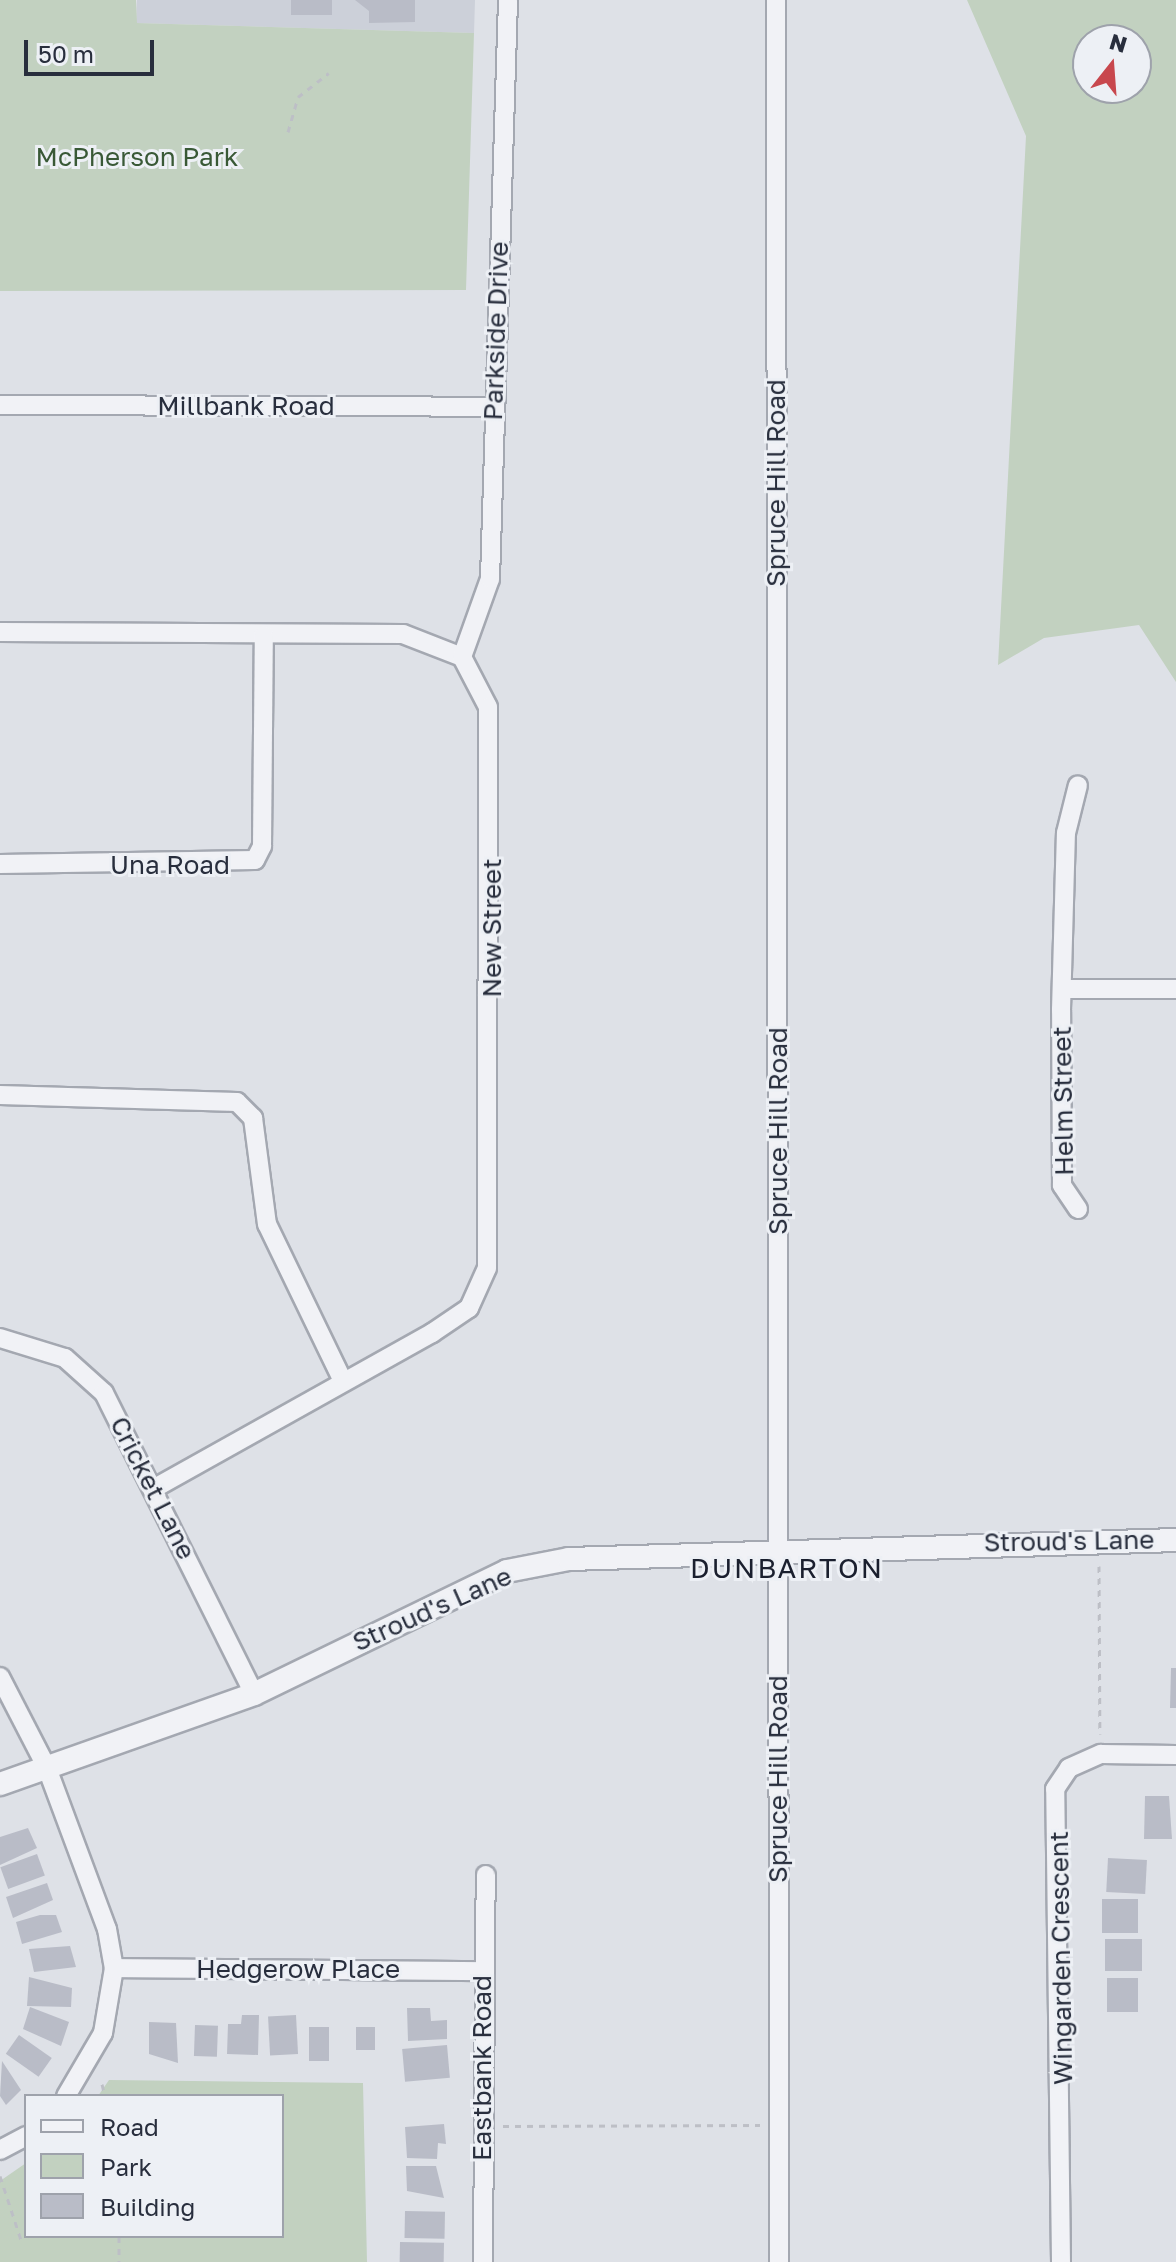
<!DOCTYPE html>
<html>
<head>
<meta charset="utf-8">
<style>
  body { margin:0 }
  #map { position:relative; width:1176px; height:2262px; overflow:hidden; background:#dee1e7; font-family:"Golos Text",sans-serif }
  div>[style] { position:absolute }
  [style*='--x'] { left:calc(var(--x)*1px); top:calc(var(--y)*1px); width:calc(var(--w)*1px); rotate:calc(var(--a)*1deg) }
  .built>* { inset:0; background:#ccd0d9 }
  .green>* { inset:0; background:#c2d1c0 }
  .building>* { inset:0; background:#b9bcc7; transform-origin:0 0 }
  .path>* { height:3px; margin-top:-1.5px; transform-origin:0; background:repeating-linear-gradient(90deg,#bdbfc6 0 6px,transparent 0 12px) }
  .roads { filter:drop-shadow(2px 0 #a4a8b1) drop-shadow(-2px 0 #a4a8b1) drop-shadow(0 2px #a4a8b1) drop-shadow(0 -2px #a4a8b1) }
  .minor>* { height:18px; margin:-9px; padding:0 9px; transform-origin:9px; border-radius:9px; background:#f1f2f6 }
  .tertiary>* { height:22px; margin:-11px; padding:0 11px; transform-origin:11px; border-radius:11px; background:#f1f2f6 }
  span { translate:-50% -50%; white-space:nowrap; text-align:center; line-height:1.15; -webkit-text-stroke:6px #edf0f5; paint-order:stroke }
  .park-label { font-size:26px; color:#395936 }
  .street-label { font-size:26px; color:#282e3d }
  .neighbourhood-label { font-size:28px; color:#1a1f2e; letter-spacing:2px }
  .legend { position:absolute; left:24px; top:2094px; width:260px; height:144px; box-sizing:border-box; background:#edf0f5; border:2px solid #9ea2ab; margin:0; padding:10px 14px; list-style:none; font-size:24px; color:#282e3d }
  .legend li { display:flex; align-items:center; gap:16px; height:40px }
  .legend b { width:40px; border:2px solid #9ea2ab }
  .north { position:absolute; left:1072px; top:24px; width:80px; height:80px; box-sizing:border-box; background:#edf0f5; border:2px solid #9ea2ab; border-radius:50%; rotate:17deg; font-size:22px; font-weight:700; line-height:32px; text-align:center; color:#282e3d }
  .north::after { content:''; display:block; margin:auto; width:28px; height:36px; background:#c8474d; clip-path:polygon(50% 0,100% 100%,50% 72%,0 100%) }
  .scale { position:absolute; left:24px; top:40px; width:130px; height:36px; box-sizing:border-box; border:4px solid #282e3d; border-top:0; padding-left:10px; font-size:24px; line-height:28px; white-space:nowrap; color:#282e3d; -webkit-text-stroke:6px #edf0f5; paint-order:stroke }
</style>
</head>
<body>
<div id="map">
  <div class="built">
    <i style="clip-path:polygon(137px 0,475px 0,474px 33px,136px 23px)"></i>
  </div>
  <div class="green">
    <i style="clip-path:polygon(0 0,136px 0,137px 23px,474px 33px,466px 290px,0 291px)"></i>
    <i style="clip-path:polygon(evenodd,967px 0,1176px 0,1176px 682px,1139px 625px,1044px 638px,998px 665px,1026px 136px,967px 0,1088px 40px,1136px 40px,1136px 88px,1088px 88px,1088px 40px)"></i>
    <i style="clip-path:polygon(109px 2080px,363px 2083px,367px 2262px,0 2262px,0 2181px,26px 2163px,26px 2236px,282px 2236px,282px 2096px,98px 2096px)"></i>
  </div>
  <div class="building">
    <i style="left:291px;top:0;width:41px;height:15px"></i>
    <i style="clip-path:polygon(355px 0,415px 0,415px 22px,369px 23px,369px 11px)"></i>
    <i style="clip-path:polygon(1171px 1668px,1176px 1668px,1176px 1708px,1170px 1708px)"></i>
    <i style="clip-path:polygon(1145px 1796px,1169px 1796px,1172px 1839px,1144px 1839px)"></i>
    <i style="clip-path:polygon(28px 1828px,37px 1848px,0 1865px,0 1837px)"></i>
    <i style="left:37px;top:1854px;width:23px;height:39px;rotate:70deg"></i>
    <i style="left:1108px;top:1858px;width:39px;height:34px;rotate:3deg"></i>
    <i style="clip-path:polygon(47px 1883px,53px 1900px,13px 1918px,6px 1897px)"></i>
    <i style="left:1102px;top:1899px;width:36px;height:34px"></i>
    <i style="clip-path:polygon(40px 1915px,56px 1915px,62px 1932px,22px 1944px,16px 1922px)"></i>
    <i style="left:1105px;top:1939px;width:37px;height:32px"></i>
    <i style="clip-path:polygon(70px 1946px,76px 1967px,34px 1972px,29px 1949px)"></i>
    <i style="clip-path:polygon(29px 1977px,72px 1988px,71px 2007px,27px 2006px)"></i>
    <i style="left:1107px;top:1978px;width:31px;height:34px"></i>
    <i style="clip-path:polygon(30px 2007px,69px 2022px,61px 2046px,23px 2029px)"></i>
    <i style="clip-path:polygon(407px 2008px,430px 2008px,431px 2021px,447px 2020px,447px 2039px,408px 2041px)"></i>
    <i style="clip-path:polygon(242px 2015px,259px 2015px,258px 2055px,227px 2054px,228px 2024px,241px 2024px)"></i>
    <i style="left:296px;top:2015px;width:39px;height:28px;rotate:87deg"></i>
    <i style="clip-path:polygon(149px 2022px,176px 2023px,178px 2063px,149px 2054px)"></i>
    <i style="left:195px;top:2025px;width:23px;height:31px;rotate:2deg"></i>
    <i style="left:309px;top:2027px;width:20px;height:34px"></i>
    <i style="left:356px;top:2027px;width:19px;height:23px"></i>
    <i style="left:19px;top:2035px;width:40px;height:23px;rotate:35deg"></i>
    <i style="left:447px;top:2045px;width:33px;height:45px;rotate:85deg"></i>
    <i style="clip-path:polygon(2px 2061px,21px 2090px,6px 2105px,0 2096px)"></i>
    <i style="clip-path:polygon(444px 2124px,446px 2144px,438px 2143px,437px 2159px,407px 2158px,405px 2127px)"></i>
    <i style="clip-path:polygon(406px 2166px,436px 2166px,444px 2198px,407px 2191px)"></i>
    <i style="left:405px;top:2211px;width:40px;height:27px;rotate:1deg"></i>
    <i style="left:400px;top:2242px;width:44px;height:20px;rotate:1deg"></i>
  </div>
  <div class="path">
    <i style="--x:288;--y:132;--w:36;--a:-74"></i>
    <i style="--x:298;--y:97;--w:39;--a:-38"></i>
    <i style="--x:1099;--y:1566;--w:168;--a:89.7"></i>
    <i style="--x:102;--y:2084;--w:12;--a:76"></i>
    <i style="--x:503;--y:2126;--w:257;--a:-0.2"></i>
    <i style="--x:0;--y:2176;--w:67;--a:71.8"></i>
    <i style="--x:119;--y:2236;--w:26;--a:90"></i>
  </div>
  <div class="roads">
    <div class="minor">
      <i style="--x:776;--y:0;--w:2262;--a:89.92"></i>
      <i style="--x:0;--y:405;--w:493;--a:0.2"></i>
      <i style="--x:0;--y:632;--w:403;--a:0.3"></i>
      <i style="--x:403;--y:634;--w:63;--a:21.3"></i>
      <i style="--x:462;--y:657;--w:56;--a:62.5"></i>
      <i style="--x:488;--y:707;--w:561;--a:90.1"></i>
      <i style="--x:487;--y:1268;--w:44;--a:114.2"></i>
      <i style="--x:469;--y:1308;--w:45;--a:146"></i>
      <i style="--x:432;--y:1333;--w:315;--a:150.8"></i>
      <i style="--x:462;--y:657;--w:83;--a:-70.3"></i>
      <i style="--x:490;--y:579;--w:579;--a:-88.22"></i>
      <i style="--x:0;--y:864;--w:255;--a:-0.9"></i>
      <i style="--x:255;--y:860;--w:16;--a:-63"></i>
      <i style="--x:262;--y:846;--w:211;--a:-89.5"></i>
      <i style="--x:1062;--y:989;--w:114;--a:0"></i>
      <i style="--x:0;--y:1095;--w:237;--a:1.7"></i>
      <i style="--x:237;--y:1102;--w:23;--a:45"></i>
      <i style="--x:253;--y:1118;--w:107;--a:82.5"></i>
      <i style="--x:267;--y:1224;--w:174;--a:64.2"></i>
      <i style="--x:1078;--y:1209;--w:29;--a:-124"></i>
      <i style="--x:1062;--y:1185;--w:175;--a:-90.3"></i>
      <i style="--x:1061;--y:1010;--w:177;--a:-88.4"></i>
      <i style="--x:1066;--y:833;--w:49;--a:-76"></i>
      <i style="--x:0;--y:1338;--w:68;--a:17.1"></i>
      <i style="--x:65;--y:1358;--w:52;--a:41.9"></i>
      <i style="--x:104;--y:1393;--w:336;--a:63.5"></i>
      <i style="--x:0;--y:1677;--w:102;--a:62.7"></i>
      <i style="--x:47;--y:1768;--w:172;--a:69.6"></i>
      <i style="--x:107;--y:1929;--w:40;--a:80"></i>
      <i style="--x:114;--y:1968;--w:66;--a:99.6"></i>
      <i style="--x:103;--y:2033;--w:73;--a:120.4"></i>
      <i style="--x:114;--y:1968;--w:368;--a:0.5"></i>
      <i style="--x:0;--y:2150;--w:30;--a:-28"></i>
      <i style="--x:483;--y:2262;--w:387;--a:-89.6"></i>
      <i style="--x:1061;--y:2262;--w:473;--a:-90.7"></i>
      <i style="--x:1055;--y:1789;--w:25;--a:-56"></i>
      <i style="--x:1069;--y:1768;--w:35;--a:-24"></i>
      <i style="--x:1101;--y:1754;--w:75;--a:0.8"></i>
    </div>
    <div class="tertiary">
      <i style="--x:0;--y:1784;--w:269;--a:-19.5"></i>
      <i style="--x:254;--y:1694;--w:281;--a:-25.9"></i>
      <i style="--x:507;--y:1571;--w:63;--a:-11"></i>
      <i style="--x:569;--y:1559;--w:607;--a:-1.79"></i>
    </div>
  </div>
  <div class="park-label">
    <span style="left:137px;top:157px">McPherson Park</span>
  </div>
  <div class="street-label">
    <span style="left:496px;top:331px;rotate:-88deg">Parkside Drive</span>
    <span style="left:246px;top:406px">Millbank Road</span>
    <span style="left:776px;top:483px;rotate:-90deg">Spruce Hill Road</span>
    <span style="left:170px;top:865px">Una Road</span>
    <span style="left:492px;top:928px;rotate:-90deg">New Street</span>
    <span style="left:1063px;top:1101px;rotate:-91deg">Helm Street</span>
    <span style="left:778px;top:1131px;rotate:-90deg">Spruce Hill Road</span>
    <span style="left:153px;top:1488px;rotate:63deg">Cricket Lane</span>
    <span style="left:1069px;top:1541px;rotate:-1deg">Stroud's Lane</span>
    <span style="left:432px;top:1609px;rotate:-24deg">Stroud's Lane</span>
    <span style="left:778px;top:1779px;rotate:-90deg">Spruce Hill Road</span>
    <span style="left:1061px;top:1958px;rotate:-91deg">Wingarden Crescent</span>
    <span style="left:298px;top:1969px">Hedgerow Place</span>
    <span style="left:482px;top:2068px;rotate:-90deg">Eastbank Road</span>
  </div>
  <div class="neighbourhood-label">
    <span style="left:787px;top:1568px">DUNBARTON</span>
  </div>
  <ul class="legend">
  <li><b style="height:10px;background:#f1f2f6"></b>Road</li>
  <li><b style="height:22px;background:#c2d1c0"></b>Park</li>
  <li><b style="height:22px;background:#b9bcc7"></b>Building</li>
  </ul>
  <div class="north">N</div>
  <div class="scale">50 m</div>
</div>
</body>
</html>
